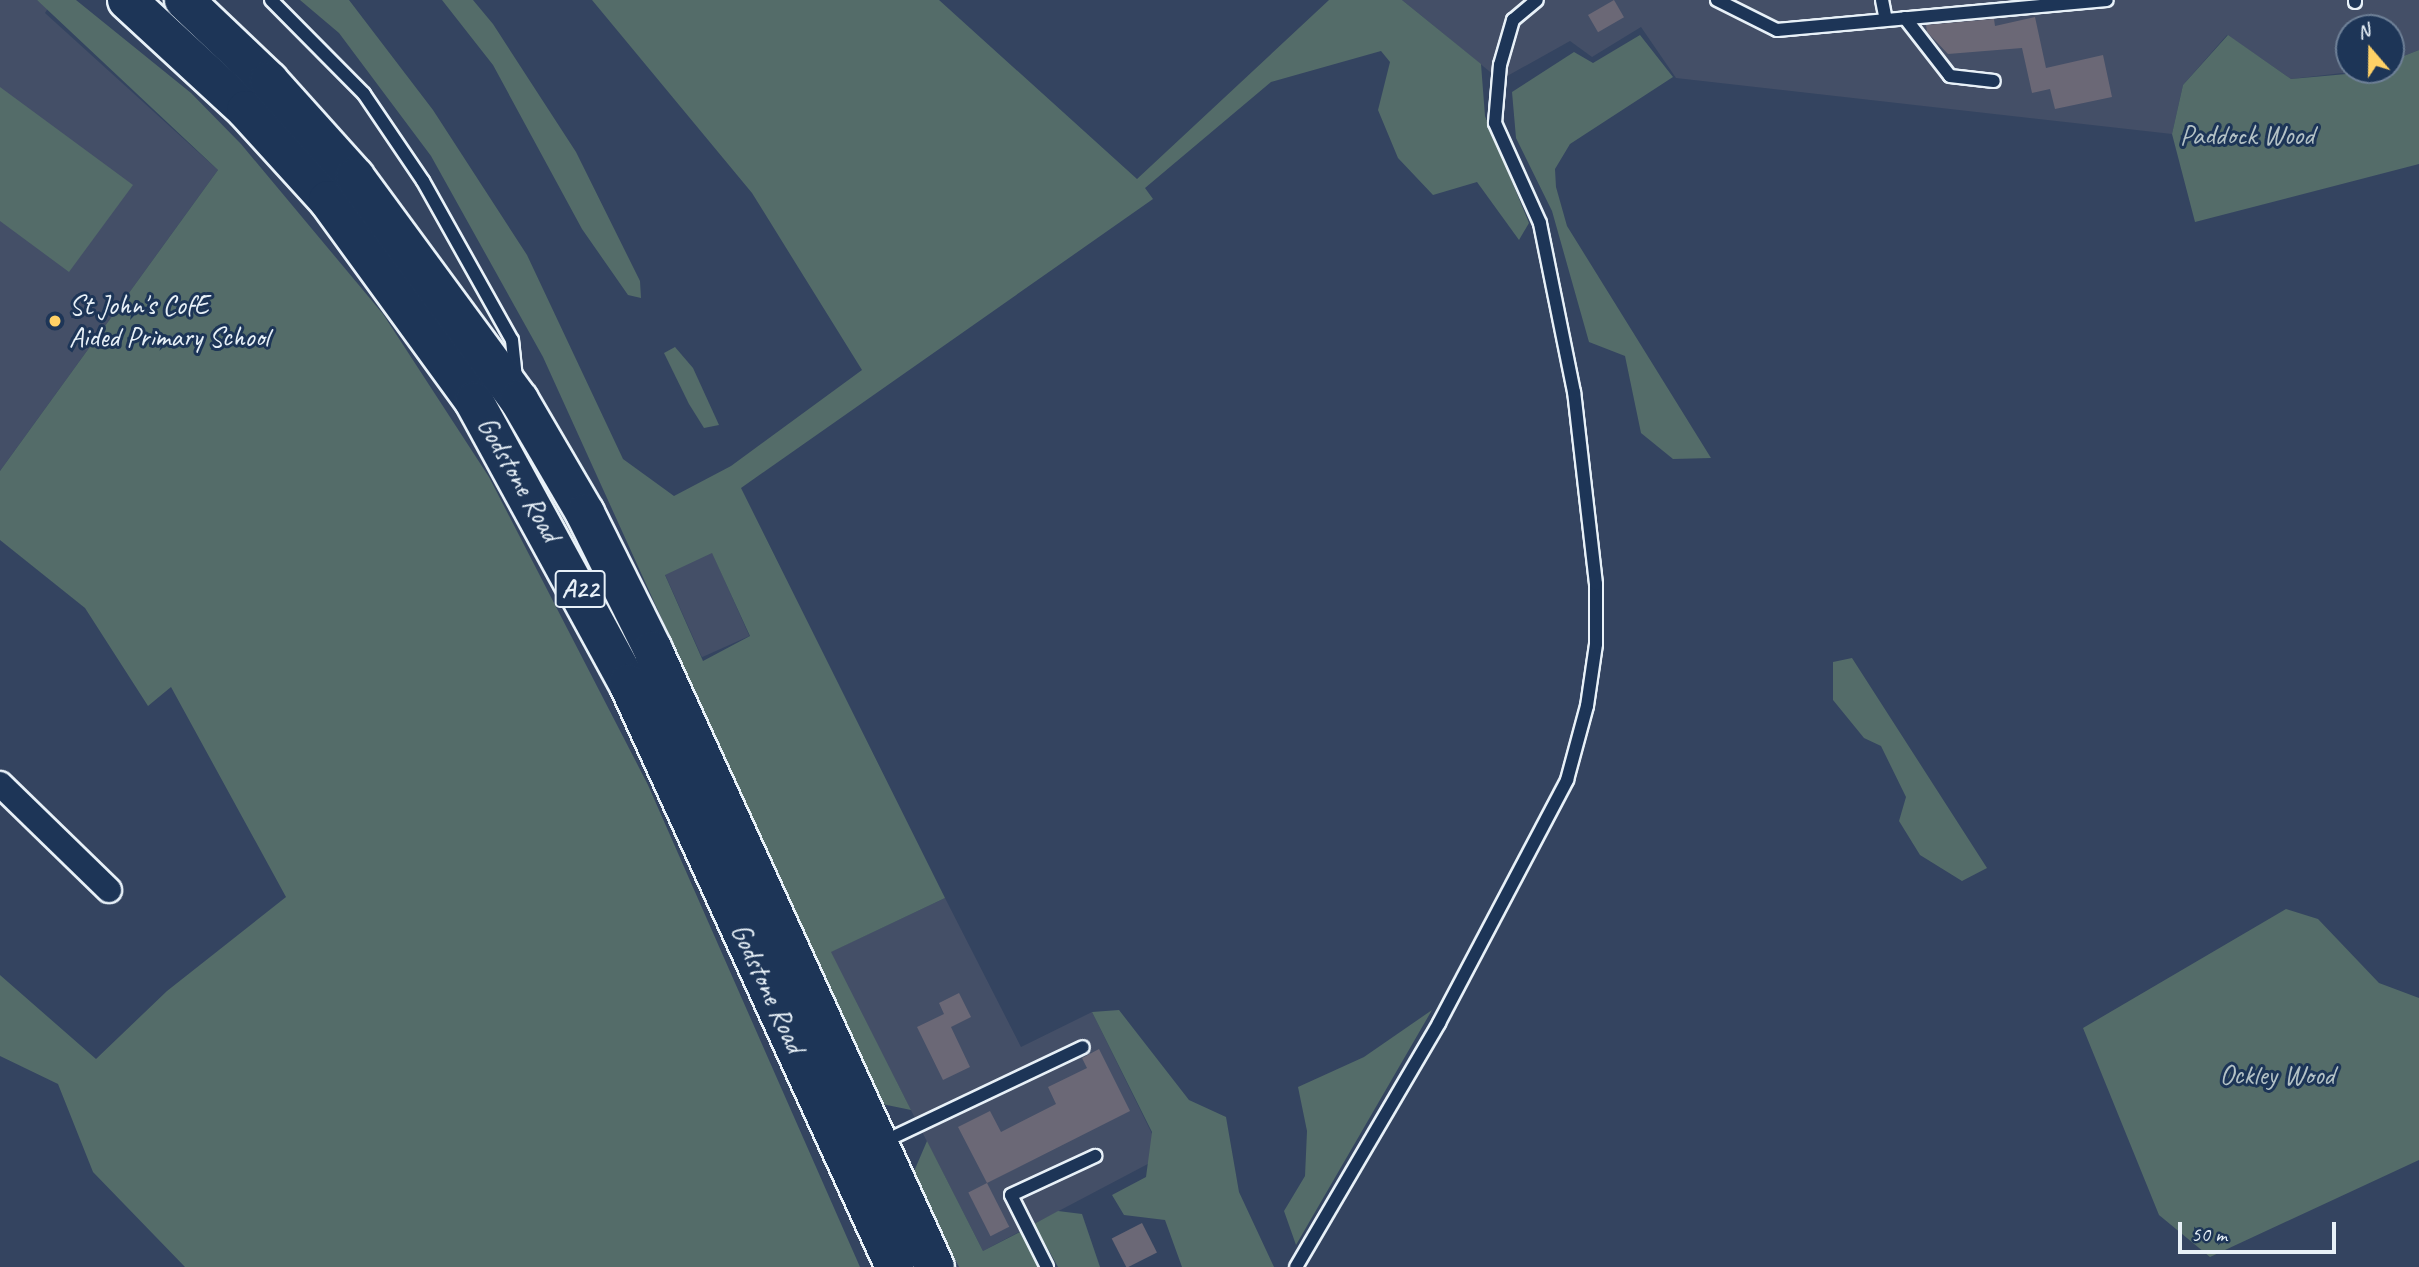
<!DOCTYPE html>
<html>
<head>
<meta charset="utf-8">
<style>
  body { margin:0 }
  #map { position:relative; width:2419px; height:1267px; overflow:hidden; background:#344460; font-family:Caveat,sans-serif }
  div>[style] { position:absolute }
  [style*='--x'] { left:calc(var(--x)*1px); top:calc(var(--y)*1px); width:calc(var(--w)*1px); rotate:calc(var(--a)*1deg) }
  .built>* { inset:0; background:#444f67; transform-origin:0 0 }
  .green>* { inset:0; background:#546c69 }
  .building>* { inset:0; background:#6b6876; transform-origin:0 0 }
  .roads { filter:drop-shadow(2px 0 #e8f1f8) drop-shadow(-2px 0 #e8f1f8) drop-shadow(0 2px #e8f1f8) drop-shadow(0 -2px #e8f1f8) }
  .lane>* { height:12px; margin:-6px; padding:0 6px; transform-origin:6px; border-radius:6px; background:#1d3557 }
  .street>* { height:24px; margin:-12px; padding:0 12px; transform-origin:12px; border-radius:12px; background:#1d3557 }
  .highway>* { height:38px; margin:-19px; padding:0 19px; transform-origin:19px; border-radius:19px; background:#1d3557 }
  .dots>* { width:19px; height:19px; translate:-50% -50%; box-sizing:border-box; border:4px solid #1d3557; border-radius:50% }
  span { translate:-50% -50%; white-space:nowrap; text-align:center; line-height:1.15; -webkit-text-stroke:6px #1d3557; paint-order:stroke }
  .shield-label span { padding:2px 5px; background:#1d3557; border:2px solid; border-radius:5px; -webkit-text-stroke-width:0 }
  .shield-label { font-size:26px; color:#e8f1f8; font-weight:700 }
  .park-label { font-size:28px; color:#b4c2c6 }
  .poi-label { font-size:28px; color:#e8f1f8 }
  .left { translate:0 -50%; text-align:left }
  .street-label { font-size:28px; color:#e8f1f8 }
  .north { position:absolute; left:2335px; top:14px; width:70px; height:70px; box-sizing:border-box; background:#1d3557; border:2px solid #6e8097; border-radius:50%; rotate:340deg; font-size:19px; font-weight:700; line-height:28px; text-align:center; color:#e8f1f8 }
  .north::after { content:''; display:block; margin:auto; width:24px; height:32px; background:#ffd166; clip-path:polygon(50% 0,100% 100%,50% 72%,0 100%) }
  .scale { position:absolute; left:2178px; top:1222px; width:158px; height:32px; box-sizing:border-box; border:4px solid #e8f1f8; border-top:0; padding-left:9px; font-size:21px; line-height:24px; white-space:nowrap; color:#e8f1f8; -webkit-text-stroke:5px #1d3557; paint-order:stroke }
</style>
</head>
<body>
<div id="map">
  <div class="built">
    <i style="clip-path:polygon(0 0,37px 0,48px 8px,45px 13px,218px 170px,0 471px)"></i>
    <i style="clip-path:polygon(1402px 0,2419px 0,2419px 50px,2391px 61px,2391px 28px,2349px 28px,2349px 70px,2368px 70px,2291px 79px,2227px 35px,2183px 85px,2172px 134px,1676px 78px,1641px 27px,1592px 57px,1570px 41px,1500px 80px)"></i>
    <i style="left:712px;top:552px;width:92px;height:52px;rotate:66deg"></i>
    <i style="clip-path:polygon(945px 898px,1021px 1047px,1092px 1012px,1163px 1156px,983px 1251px,830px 952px)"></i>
  </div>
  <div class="green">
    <i style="clip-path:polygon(37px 0,76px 0,191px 93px,241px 144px,383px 314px,489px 477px,648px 785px,860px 1267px,185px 1267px,93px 1172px,58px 1084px,0 1056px,0 975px,96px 1059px,167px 991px,286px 897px,171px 687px,148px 706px,85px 608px,0 540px,0 471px,218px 170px)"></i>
    <i style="clip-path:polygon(evenodd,300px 0,349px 0,433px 110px,527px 255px,623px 459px,674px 496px,731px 466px,862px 370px,752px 193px,592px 0,939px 0,1137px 179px,1329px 0,1402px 0,1481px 64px,1485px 116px,1529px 223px,1519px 240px,1477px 182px,1433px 195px,1398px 158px,1378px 110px,1390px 62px,1381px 51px,1271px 82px,1145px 188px,1153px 199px,741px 488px,945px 898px,831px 952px,911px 1110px,882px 1104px,543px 357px,431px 156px,339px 33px,300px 0,712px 553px,750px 636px,703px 661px,665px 575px,712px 553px)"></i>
    <i style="clip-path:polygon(442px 0,473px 0,493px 24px,576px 152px,640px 281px,641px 298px,628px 295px,582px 229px,493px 65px)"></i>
    <i style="clip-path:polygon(1640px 35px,1673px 77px,1570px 144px,1555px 169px,1556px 187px,1567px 226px,1711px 458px,1673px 459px,1641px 433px,1625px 356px,1589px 342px,1552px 211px,1516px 138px,1512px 92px,1574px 52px,1593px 63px)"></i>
    <i style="clip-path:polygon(2228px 35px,2291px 79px,2391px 70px,2391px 61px,2419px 50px,2419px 164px,2195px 222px,2172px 134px,2183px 85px)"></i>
    <i style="clip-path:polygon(0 87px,133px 185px,69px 272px,0 221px)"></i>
    <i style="clip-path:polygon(675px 347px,693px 368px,719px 425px,704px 428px,689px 404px,664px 353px)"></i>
    <i style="clip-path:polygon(1852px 658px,1987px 868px,1962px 881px,1920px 855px,1899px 821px,1906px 797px,1881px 746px,1864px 738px,1833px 700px,1833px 662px)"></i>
    <i style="clip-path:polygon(2286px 909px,2318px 919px,2379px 983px,2419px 998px,2419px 1160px,2210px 1257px,2159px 1215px,2083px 1028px)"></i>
    <i style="clip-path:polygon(1119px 1010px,1189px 1100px,1226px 1117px,1239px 1192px,1274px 1267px,1182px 1267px,1165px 1220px,1124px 1215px,1112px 1195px,1146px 1177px,1152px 1132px,1092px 1012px)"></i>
    <i style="clip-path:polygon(1432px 1010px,1296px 1245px,1284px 1211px,1305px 1176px,1307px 1131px,1298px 1087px,1364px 1057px)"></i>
    <i style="clip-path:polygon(927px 1141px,983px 1251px,1020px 1232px,1038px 1267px,959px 1267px,912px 1176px)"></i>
    <i style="clip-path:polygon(1058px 1211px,1082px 1214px,1100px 1267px,1058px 1267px,1034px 1224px)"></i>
  </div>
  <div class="building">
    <i style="left:1614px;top:0;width:20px;height:30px;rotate:60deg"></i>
    <i style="clip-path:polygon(2035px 17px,2046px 68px,2103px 55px,2112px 97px,2055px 109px,2050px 89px,2032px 93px,2022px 48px,1948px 54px,1927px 32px,1926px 25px,1994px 19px,1995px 26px)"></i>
    <i style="clip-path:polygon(959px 993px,971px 1017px,951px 1027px,970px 1067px,943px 1080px,917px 1027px,944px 1014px,939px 1003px)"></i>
    <i style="clip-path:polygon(1099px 1049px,1130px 1111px,987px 1183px,958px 1127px,990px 1111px,1001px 1132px,1056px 1104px,1048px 1087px,1087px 1068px,1082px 1058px)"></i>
    <i style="left:987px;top:1183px;width:49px;height:21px;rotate:63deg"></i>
    <i style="left:1142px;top:1223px;width:33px;height:34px;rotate:63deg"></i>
  </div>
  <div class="roads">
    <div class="lane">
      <i style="--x:271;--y:0;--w:132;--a:45.3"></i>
      <i style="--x:364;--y:94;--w:105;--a:55.9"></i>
      <i style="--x:423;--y:181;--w:182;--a:60.8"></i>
      <i style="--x:512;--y:340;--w:38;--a:84"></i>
      <i style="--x:1717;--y:0;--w:67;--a:26.6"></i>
      <i style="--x:1777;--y:30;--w:331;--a:-5.2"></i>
      <i style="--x:1882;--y:0;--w:20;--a:79"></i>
      <i style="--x:2355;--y:0;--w:2;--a:90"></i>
      <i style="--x:1905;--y:18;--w:73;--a:52.2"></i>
      <i style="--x:1950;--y:76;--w:44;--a:6.5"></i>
      <i style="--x:883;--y:1142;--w:221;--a:-25.4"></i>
      <i style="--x:1047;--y:1267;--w:80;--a:-116.6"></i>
      <i style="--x:1011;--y:1195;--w:93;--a:-24.9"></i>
      <i style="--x:1296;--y:1267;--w:283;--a:-59.6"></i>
      <i style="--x:1439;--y:1023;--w:275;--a:-62.2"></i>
      <i style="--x:1567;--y:780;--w:77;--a:-74.9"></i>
      <i style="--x:1587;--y:706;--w:63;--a:-81.7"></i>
      <i style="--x:1596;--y:644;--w:60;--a:-90"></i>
      <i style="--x:1596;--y:584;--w:193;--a:-96.5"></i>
      <i style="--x:1574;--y:392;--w:172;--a:-101.4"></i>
      <i style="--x:1540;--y:223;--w:110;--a:-114.2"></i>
      <i style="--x:1495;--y:123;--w:58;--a:-85.1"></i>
      <i style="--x:1500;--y:65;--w:47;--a:-73.9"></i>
      <i style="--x:1513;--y:20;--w:31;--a:-40"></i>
    </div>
    <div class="street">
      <i style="--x:0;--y:784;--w:152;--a:44.2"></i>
    </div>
    <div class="highway">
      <i style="--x:127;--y:0;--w:162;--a:42.7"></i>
      <i style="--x:246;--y:110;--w:122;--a:47.7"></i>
      <i style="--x:328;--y:200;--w:248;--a:54"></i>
      <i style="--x:474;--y:401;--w:321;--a:61.4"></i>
      <i style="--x:628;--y:683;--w:642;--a:65.43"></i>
      <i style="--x:184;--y:0;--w:117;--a:43.6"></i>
      <i style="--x:269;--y:81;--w:129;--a:48.1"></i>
      <i style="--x:355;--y:177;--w:277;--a:53.7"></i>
      <i style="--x:519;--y:400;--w:131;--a:59.7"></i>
      <i style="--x:585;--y:513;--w:153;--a:63.6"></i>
      <i style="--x:653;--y:650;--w:678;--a:65.44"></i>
    </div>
  </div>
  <div class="dots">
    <i style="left:55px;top:321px;background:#ffd166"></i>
  </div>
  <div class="shield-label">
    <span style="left:580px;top:589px">A22</span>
  </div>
  <div class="park-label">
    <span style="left:2247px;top:135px">Paddock Wood</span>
    <span style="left:2277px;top:1075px">Ockley Wood</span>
  </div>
  <div class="poi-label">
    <span class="left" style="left:69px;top:321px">St John's CofE<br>Aided Primary School</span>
  </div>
  <div class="street-label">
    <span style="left:519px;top:479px;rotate:60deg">Godstone Road</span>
    <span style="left:768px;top:988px;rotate:65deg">Godstone Road</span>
  </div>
  <div class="north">N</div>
  <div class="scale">50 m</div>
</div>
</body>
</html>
